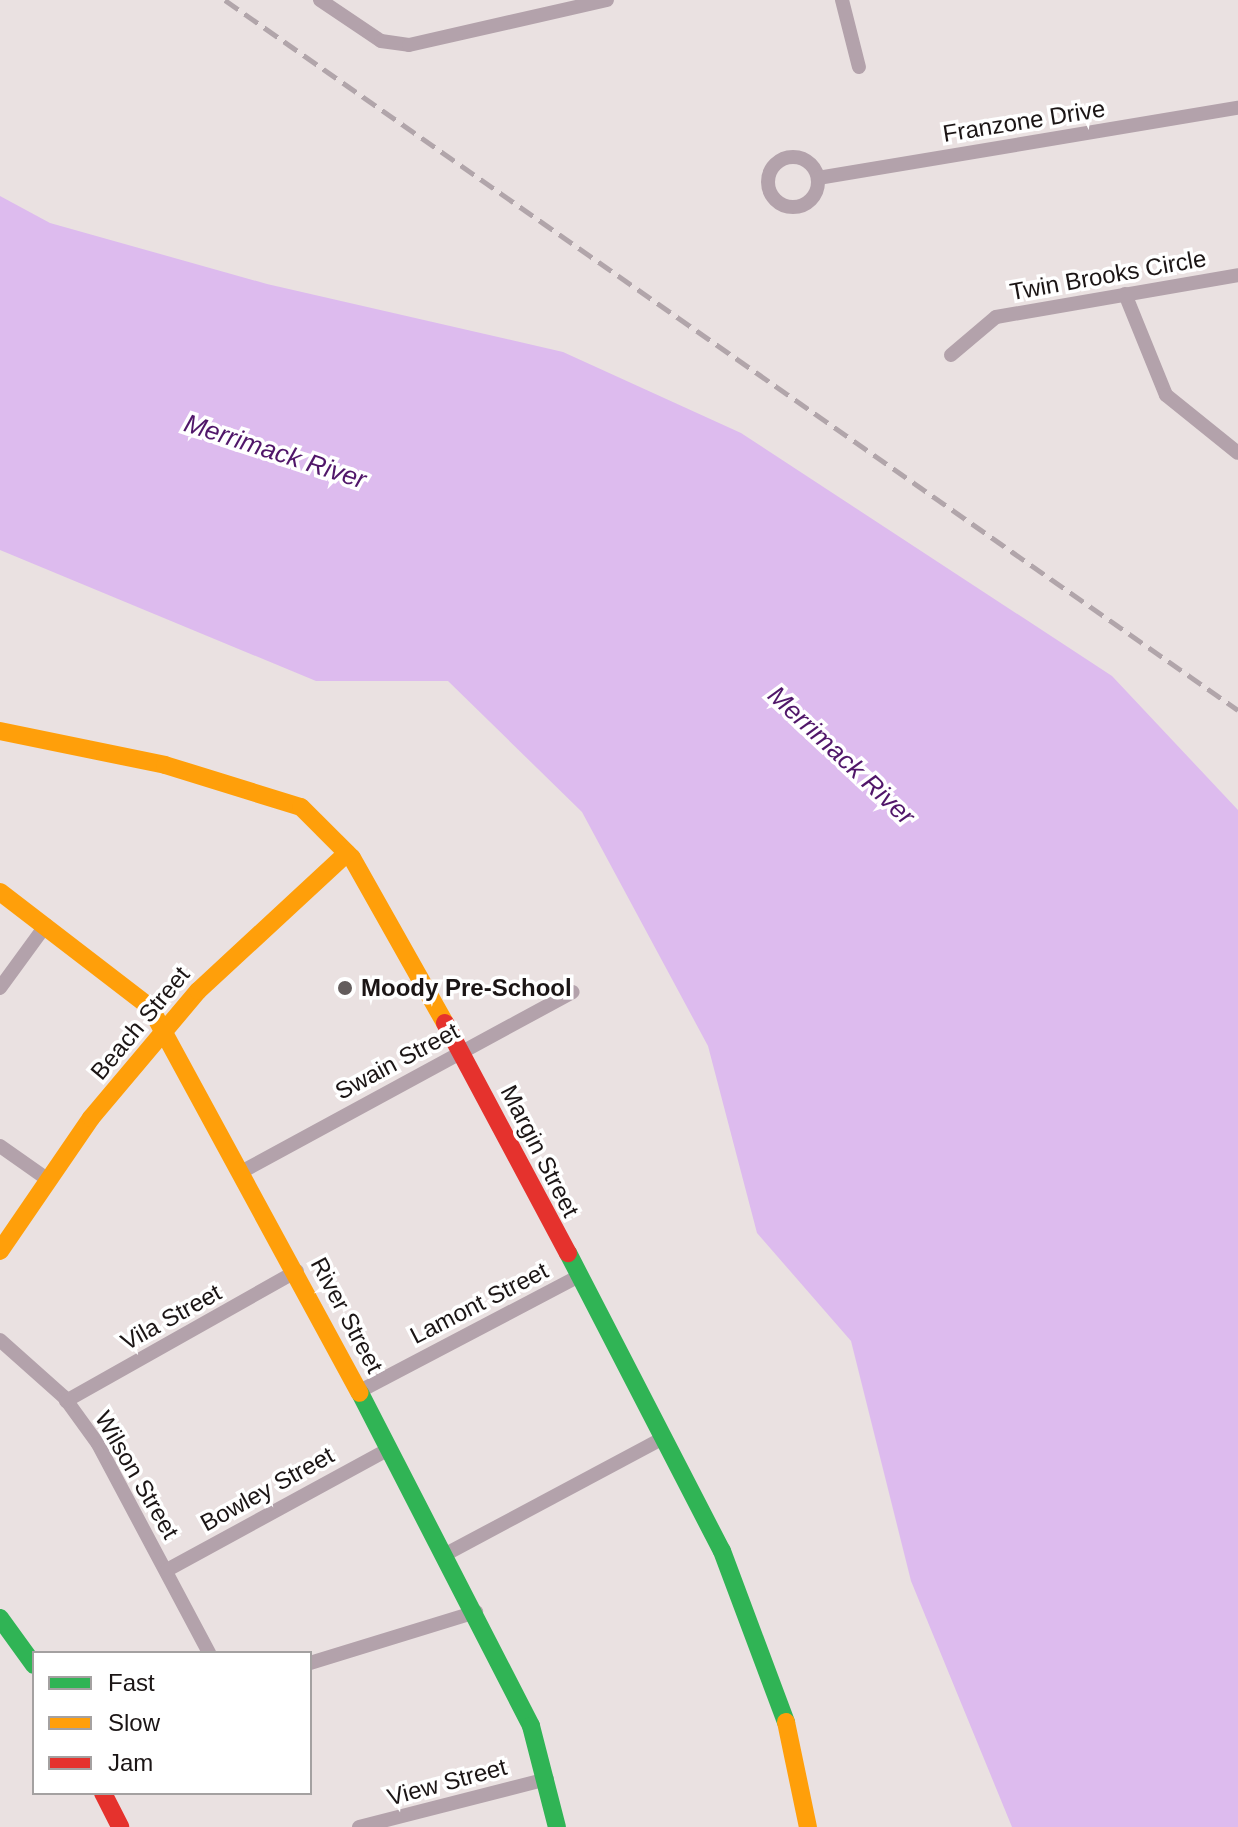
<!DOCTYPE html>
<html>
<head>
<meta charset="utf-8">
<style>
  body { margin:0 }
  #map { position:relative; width:1238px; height:1827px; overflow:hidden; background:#eae1e1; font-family:Helvetica,sans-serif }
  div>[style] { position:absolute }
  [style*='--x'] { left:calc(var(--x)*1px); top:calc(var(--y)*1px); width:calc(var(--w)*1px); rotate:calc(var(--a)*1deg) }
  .water>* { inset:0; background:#dbe }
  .street>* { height:14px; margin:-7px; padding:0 7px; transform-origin:7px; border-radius:7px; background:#b3a2ab }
  .street>.ring { margin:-7px; padding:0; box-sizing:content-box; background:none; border:14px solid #b3a2ab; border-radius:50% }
  .fast>* { height:18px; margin:-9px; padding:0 9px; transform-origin:9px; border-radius:9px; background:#30b455 }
  .slow>* { height:18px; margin:-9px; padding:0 9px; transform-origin:9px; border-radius:9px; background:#ff9f0a }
  .jam>* { height:18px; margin:-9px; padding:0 9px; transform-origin:9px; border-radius:9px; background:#e5322d }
  .rail>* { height:5px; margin-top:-2.5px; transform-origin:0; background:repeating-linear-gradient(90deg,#b1a5aa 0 16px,transparent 0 24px) }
  .dots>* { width:22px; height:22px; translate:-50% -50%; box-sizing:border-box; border:4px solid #fff; border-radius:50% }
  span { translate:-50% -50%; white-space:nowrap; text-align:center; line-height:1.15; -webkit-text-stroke:7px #fff; paint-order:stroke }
  .street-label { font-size:24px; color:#1b1515 }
  .poi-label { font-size:24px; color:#1b1515; font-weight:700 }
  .left { translate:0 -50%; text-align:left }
  .water-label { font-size:26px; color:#501669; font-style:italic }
  .legend { position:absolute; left:32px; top:1651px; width:280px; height:144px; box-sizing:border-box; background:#fff; border:2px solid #a4a1a1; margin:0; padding:10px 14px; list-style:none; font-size:24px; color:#1b1515 }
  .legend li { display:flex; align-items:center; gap:16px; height:40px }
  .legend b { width:40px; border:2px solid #a4a1a1 }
</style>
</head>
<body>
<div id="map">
  <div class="water">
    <i style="clip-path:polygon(0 196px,50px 223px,267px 284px,563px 352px,741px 433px,1112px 676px,1238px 810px,1238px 1827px,1012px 1827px,911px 1581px,851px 1341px,757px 1233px,708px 1046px,582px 812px,448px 681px,316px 681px,0 550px)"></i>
  </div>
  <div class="street">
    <i style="--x:320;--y:0;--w:73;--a:33.9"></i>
    <i style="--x:381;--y:41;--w:28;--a:8"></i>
    <i style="--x:409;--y:45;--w:203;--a:-12.8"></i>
    <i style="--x:842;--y:0;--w:69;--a:75.8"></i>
    <i class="ring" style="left:768px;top:157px;width:36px;height:36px"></i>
    <i style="--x:818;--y:178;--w:426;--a:-9.5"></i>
    <i style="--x:1125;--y:294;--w:109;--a:67.9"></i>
    <i style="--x:1166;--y:395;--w:92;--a:38.9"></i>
    <i style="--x:951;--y:355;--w:59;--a:-40.2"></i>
    <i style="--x:996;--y:317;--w:246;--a:-9.8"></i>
    <i style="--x:0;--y:988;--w:78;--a:-53.9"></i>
    <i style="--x:0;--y:1146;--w:57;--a:35.1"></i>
    <i style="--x:243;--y:1171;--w:375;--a:-28.5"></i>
    <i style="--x:0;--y:1340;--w:86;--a:41.7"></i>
    <i style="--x:64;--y:1397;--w:58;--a:54.1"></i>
    <i style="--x:98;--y:1444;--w:237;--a:62"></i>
    <i style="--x:360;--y:1391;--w:245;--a:-27.7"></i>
    <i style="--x:66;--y:1401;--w:265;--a:-29.4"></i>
    <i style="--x:446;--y:1554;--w:246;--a:-28.1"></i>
    <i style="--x:167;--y:1570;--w:253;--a:-28.6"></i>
    <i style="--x:310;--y:1663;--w:174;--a:-17.1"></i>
    <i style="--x:359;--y:1827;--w:194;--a:-14.3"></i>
  </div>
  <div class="fast">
    <i style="--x:568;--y:1253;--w:335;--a:62.7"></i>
    <i style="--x:722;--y:1551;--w:183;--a:69.5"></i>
    <i style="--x:360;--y:1393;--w:374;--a:62.8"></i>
    <i style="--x:531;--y:1726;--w:104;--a:75.6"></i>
    <i style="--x:0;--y:1618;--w:58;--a:54.1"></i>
  </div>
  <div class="slow">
    <i style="--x:0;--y:731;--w:168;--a:11.6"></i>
    <i style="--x:165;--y:765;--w:142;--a:17.2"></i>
    <i style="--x:301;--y:807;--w:72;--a:45"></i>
    <i style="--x:352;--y:858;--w:189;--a:60.6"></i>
    <i style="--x:0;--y:892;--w:189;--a:37.5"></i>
    <i style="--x:150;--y:1007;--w:439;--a:61.5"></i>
    <i style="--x:0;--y:1251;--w:161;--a:-55.6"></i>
    <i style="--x:91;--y:1118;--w:166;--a:-49.9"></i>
    <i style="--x:198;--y:991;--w:203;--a:-42.8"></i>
    <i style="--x:786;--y:1722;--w:107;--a:78.2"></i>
  </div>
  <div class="jam">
    <i style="--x:445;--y:1023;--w:261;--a:61.9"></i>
    <i style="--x:103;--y:1793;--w:38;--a:63"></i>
  </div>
  <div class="rail">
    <i style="--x:225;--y:0;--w:1237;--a:35.03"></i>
  </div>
  <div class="dots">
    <i style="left:345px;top:988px;background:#635c5c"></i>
  </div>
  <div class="street-label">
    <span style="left:1024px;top:121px;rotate:-9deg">Franzone Drive</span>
    <span style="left:1108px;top:275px;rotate:-10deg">Twin Brooks Circle</span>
    <span style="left:140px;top:1023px;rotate:-50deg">Beach Street</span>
    <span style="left:397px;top:1061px;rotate:-28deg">Swain Street</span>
    <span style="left:540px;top:1151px;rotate:63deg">Margin Street</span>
    <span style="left:479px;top:1303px;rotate:-27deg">Lamont Street</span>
    <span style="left:347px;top:1315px;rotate:62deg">River Street</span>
    <span style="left:171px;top:1317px;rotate:-29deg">Vila Street</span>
    <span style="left:137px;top:1475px;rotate:60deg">Wilson Street</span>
    <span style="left:267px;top:1489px;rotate:-29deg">Bowley Street</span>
    <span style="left:447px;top:1782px;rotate:-15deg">View Street</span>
  </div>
  <div class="poi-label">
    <span class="left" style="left:361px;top:988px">Moody Pre-School</span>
  </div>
  <div class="water-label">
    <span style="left:275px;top:452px;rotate:18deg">Merrimack River</span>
    <span style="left:841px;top:756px;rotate:43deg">Merrimack River</span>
  </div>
  <ul class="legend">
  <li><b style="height:10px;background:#30b455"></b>Fast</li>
  <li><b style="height:10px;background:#ff9f0a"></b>Slow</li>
  <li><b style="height:10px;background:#e5322d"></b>Jam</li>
  </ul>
</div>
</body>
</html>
